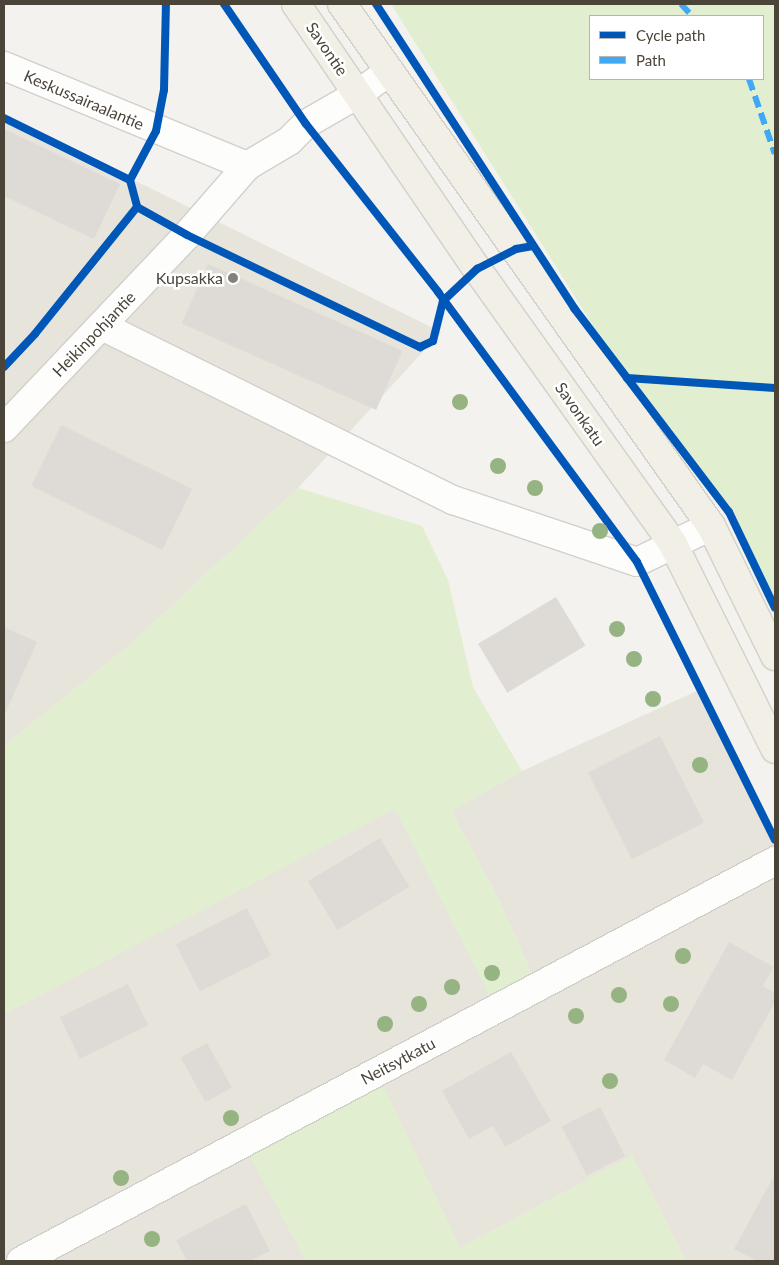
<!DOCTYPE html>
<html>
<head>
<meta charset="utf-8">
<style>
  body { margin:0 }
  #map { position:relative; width:779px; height:1265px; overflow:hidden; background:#f4f2ee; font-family:Lato,sans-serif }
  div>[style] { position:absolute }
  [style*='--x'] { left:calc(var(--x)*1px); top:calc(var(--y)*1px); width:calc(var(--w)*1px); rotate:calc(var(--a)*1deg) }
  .residential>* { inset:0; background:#e7e4dc }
  .green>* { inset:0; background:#e1eecf }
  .building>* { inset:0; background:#dedbd6; transform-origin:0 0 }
  .roads { filter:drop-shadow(1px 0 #d2d0cb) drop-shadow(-1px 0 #d2d0cb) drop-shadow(0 1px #d2d0cb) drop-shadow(0 -1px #d2d0cb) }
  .minor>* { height:28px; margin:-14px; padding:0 14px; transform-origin:14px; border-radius:14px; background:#fdfdfc }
  .major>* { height:28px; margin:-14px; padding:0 14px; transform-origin:14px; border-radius:14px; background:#f2efe6 }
  .quiet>* { height:6px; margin-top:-3px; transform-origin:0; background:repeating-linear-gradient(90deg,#3fa9f5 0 12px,transparent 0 18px) }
  .cycleway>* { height:8px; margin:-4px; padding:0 4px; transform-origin:4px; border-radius:4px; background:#0057b8 }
  .trees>* { width:16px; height:16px; margin:-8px; border-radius:50%; background:#96b382 }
  .dots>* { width:14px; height:14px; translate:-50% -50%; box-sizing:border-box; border:2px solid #fff; border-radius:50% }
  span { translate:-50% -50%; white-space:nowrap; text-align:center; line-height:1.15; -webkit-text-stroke:5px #fff; paint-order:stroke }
  .street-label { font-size:16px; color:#4b4439 }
  .poi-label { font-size:16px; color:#4b4439 }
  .right { translate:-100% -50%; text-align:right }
  .frame { position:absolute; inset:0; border:5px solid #4b4439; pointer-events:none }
  .legend { position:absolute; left:589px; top:15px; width:175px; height:65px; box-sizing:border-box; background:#fff; border:1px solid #b7b4b0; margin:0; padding:6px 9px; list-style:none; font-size:15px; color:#4b4439 }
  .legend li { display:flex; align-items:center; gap:10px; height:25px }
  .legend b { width:25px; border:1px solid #b7b4b0 }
</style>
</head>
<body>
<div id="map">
  <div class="residential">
    <i style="clip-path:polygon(4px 120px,150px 188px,441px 332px,298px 488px,132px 643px,4px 746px)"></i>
    <i style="clip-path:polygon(701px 689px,775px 838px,775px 1261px,686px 1261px,632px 1156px,460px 1248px,376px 1072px,244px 1143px,306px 1261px,4px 1261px,4px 1014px,395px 808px,496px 1008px,537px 985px,498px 898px,451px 811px,522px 771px)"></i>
  </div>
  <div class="green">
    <i style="clip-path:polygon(evenodd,391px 4px,775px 4px,775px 608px,729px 512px,626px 378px,391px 4px,590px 16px,763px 16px,763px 79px,590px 79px,590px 16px)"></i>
    <i style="clip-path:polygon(298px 488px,422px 526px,448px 580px,473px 687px,522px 771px,451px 811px,498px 898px,537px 985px,496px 1009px,395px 809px,4px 1014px,4px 746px,132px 643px)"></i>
    <i style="clip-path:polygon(377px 1072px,460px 1248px,632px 1156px,686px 1261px,306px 1261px,243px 1143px)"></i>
  </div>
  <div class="building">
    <i style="clip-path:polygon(4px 129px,120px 184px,94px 239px,4px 196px)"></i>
    <i style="left:208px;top:264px;width:213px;height:65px;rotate:24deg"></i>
    <i style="left:61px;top:425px;width:146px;height:68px;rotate:26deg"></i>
    <i style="left:556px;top:597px;width:57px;height:91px;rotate:59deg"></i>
    <i style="clip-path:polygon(4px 627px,37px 642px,4px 716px)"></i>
    <i style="left:660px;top:736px;width:97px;height:81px;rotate:63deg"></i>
    <i style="left:380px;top:838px;width:57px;height:84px;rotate:59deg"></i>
    <i style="left:247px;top:908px;width:53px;height:80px;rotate:63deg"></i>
    <i style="clip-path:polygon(729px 942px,774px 967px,763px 986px,775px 993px,775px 1002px,732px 1080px,703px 1064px,695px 1078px,664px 1060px)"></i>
    <i style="left:128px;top:984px;width:46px;height:76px;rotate:64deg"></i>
    <i style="left:207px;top:1043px;width:51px;height:30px;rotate:61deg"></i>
    <i style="clip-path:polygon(511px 1052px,551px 1121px,505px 1147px,493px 1126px,469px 1139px,442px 1091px)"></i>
    <i style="left:600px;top:1107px;width:55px;height:43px;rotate:63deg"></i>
    <i style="clip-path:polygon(775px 1174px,775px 1261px,757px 1261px,734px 1249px)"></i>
    <i style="clip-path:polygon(246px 1204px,270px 1251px,250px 1261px,187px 1261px,176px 1240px)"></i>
  </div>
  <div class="roads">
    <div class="minor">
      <i style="--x:4;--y:66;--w:263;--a:22.4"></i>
      <i style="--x:102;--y:326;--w:392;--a:26.4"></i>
      <i style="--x:453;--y:500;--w:194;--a:18.6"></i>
      <i style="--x:637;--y:562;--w:82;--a:-25.9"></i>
      <i style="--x:4;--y:428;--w:266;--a:-46.5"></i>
      <i style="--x:187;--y:235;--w:91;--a:-49"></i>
      <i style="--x:247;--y:166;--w:49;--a:-30.8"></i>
      <i style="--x:289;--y:141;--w:24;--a:-45"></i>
      <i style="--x:306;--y:124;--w:60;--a:-30"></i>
      <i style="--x:358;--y:94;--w:39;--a:-36"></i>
      <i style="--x:21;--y:1261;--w:854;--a:-27.95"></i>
    </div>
    <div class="major">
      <i style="--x:296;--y:4;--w:321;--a:55.7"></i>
      <i style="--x:477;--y:269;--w:338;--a:54.5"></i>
      <i style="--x:673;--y:544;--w:229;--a:63.5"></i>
      <i style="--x:342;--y:4;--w:639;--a:54.74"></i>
      <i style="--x:711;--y:526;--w:145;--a:63.8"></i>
    </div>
  </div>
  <div class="quiet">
    <i style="--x:681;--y:4;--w:16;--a:47"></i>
    <i style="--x:749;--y:79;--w:79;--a:70.9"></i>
  </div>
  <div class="cycleway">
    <i style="--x:224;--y:4;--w:145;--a:55.7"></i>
    <i style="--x:306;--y:124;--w:214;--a:51.8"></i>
    <i style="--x:438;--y:292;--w:335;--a:53.6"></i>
    <i style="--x:637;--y:562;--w:310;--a:63.6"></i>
    <i style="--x:376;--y:4;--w:363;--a:56.9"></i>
    <i style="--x:574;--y:308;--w:256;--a:52.8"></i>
    <i style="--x:729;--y:512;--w:106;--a:64.4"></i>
    <i style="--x:4;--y:118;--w:140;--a:26.2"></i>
    <i style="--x:130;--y:180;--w:28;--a:75"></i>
    <i style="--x:137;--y:207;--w:163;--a:128.8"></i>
    <i style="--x:35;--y:334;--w:45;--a:133.2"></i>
    <i style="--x:130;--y:180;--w:55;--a:-62"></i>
    <i style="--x:156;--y:131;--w:42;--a:-79"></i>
    <i style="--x:164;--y:90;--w:86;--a:-88.7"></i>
    <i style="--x:137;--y:207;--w:57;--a:29.2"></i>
    <i style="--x:187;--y:235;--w:259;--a:25.7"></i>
    <i style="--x:420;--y:347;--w:14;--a:-25"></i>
    <i style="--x:433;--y:341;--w:41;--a:-76"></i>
    <i style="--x:443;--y:301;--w:47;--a:-43.3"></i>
    <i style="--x:477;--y:269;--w:44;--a:-27.1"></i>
    <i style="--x:516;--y:249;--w:17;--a:-10"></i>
    <i style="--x:627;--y:378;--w:148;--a:3.9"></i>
  </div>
  <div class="trees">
    <i style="left:460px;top:402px"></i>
    <i style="left:498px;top:466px"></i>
    <i style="left:535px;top:488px"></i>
    <i style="left:600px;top:531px"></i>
    <i style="left:617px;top:629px"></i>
    <i style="left:634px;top:659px"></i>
    <i style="left:653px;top:699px"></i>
    <i style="left:700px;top:765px"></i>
    <i style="left:683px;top:956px"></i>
    <i style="left:492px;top:973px"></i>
    <i style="left:452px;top:987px"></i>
    <i style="left:619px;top:995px"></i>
    <i style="left:419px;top:1004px"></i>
    <i style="left:671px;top:1004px"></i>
    <i style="left:576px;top:1016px"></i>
    <i style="left:385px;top:1024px"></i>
    <i style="left:610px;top:1081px"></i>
    <i style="left:231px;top:1118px"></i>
    <i style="left:121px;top:1178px"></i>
    <i style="left:152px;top:1239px"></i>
  </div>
  <div class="dots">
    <i style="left:233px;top:278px;background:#868178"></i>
  </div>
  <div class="street-label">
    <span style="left:327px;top:49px;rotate:56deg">Savontie</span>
    <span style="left:84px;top:100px;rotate:23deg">Keskussairaalantie</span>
    <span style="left:94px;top:334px;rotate:-46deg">Heikinpohjantie</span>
    <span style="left:580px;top:414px;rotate:55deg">Savonkatu</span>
    <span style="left:398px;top:1061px;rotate:-28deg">Neitsytkatu</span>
  </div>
  <div class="poi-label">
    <span class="right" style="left:223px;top:278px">Kupsakka</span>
  </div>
  <div class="frame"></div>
  <ul class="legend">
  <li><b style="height:6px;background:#0057b8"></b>Cycle path</li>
  <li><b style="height:6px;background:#3fa9f5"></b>Path</li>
  </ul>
</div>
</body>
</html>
